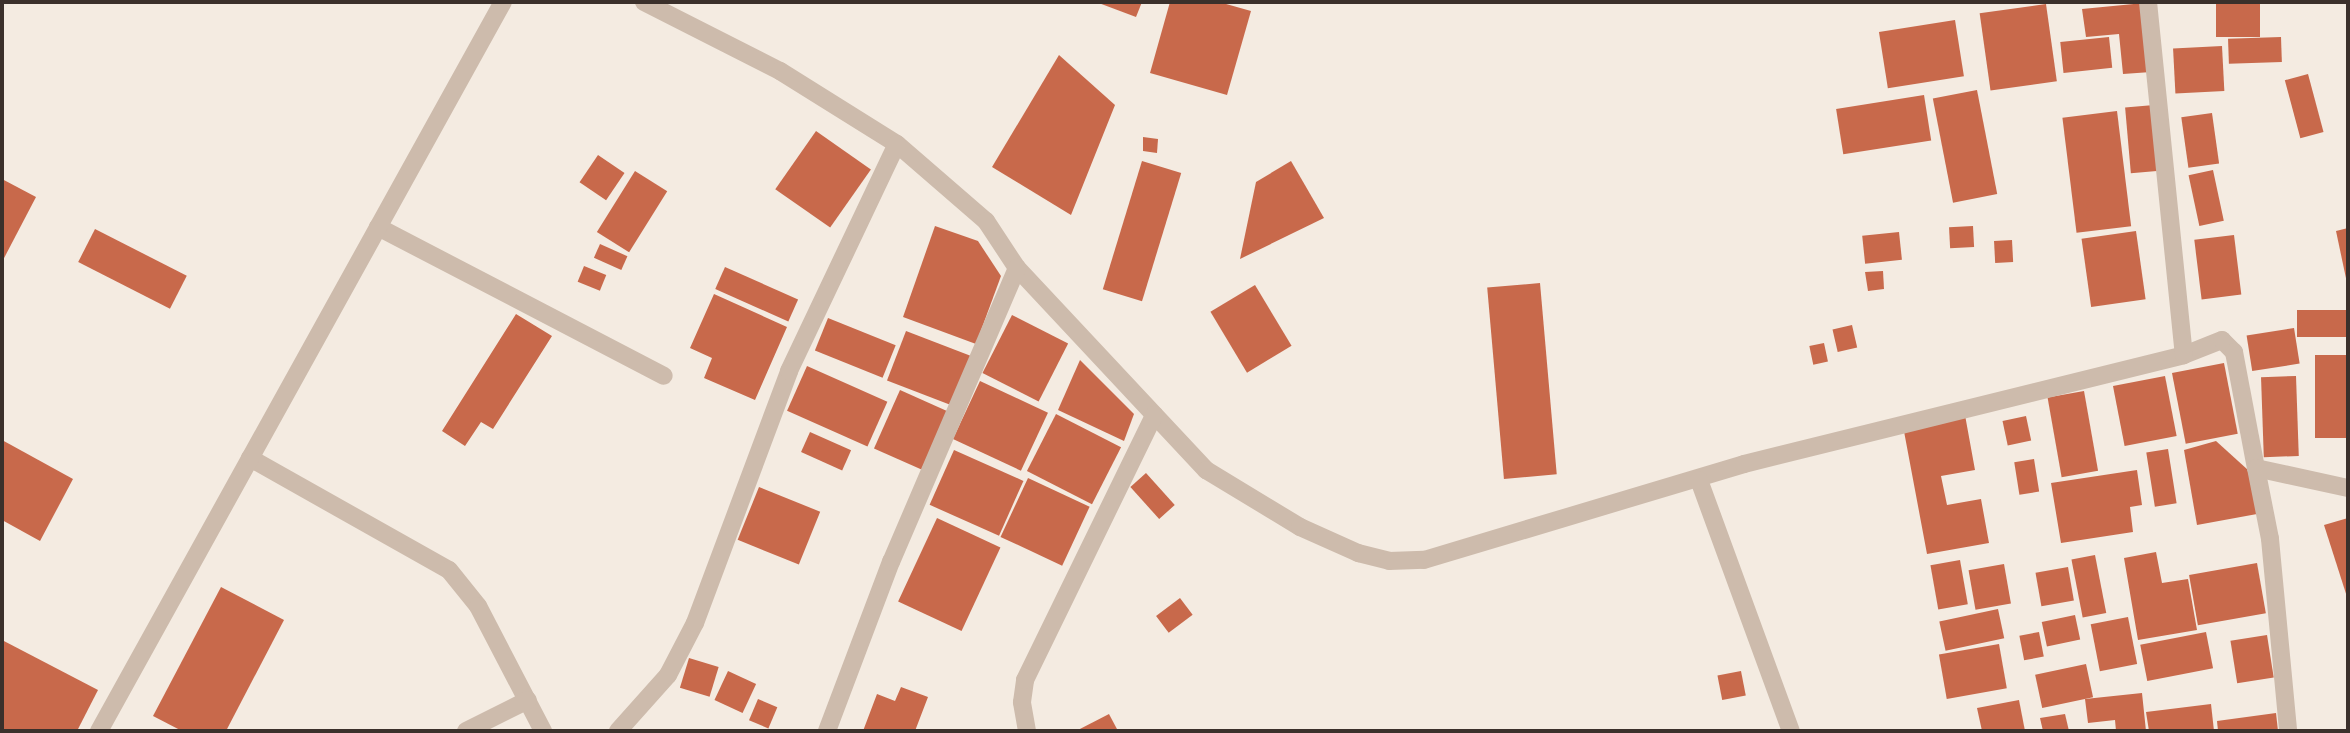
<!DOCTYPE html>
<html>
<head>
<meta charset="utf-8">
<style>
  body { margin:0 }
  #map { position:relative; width:2350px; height:733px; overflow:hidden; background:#f4ebe1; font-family:"Golos Text",sans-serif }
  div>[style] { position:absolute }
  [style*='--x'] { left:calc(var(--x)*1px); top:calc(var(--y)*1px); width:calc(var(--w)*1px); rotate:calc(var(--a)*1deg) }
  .building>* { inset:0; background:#c8694b; transform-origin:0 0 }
  .minor>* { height:18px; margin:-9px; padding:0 9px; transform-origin:9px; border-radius:9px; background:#cdbbac }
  span { translate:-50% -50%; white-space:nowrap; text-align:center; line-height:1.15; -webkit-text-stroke:7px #fbf5ee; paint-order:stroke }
  .frame { position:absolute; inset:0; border:4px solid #3b302b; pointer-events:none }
</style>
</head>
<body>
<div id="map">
  <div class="building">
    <i style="clip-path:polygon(1096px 2px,1142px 2px,1136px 17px)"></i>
    <i style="clip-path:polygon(1170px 2px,1219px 2px,1251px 11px,1227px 95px,1150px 73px)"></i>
    <i style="left:2216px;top:2px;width:44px;height:35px"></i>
    <i style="clip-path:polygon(2144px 3px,2151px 72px,2123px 74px,2119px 34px,2086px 37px,2082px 9px)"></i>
    <i style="left:2046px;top:4px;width:78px;height:67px;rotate:82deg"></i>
    <i style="left:1955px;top:20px;width:57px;height:77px;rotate:81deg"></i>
    <i style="left:2109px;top:37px;width:31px;height:49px;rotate:84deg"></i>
    <i style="left:2281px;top:37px;width:25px;height:53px;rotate:88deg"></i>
    <i style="left:2222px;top:46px;width:45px;height:49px;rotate:87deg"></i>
    <i style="clip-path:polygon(1059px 55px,1115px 105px,1071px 215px,992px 167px)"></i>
    <i style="left:2308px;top:74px;width:60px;height:24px;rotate:75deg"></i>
    <i style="left:1977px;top:90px;width:106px;height:45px;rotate:79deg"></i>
    <i style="left:1924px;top:95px;width:46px;height:89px;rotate:81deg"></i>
    <i style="left:2154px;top:105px;width:66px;height:29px;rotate:85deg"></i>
    <i style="left:2117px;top:111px;width:116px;height:55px;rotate:83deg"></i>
    <i style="left:2212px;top:113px;width:51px;height:31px;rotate:82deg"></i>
    <i style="left:816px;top:131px;width:67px;height:71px;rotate:35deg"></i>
    <i style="clip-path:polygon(1143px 137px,1158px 139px,1157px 153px,1143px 151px)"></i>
    <i style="left:598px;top:155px;width:32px;height:33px;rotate:34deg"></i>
    <i style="left:1142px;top:161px;width:41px;height:134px;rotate:17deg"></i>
    <i style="clip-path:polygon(1291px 161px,1324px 218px,1240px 259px,1256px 182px)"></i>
    <i style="left:2213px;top:170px;width:52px;height:25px;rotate:78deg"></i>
    <i style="left:635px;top:171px;width:38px;height:72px;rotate:32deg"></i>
    <i style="clip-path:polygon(2px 179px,36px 197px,2px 262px)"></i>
    <i style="clip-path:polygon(935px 226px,978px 241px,1001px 276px,976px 344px,903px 317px)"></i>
    <i style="left:1973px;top:226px;width:21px;height:24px;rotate:87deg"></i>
    <i style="clip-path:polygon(2348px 228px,2348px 283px,2347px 283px,2336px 231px)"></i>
    <i style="left:95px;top:229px;width:103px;height:37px;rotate:27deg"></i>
    <i style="left:2136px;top:231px;width:69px;height:55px;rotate:82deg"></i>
    <i style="left:1899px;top:232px;width:28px;height:37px;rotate:84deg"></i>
    <i style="left:2234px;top:235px;width:60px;height:40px;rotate:83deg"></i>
    <i style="left:2012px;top:240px;width:22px;height:18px;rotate:87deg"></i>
    <i style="left:600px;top:244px;width:30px;height:15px;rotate:24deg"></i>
    <i style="left:584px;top:266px;width:24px;height:17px;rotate:22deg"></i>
    <i style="left:725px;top:267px;width:80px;height:24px;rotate:24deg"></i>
    <i style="clip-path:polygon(1883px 271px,1884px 289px,1868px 291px,1865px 272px)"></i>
    <i style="left:1540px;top:283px;width:192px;height:53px;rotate:85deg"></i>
    <i style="left:1255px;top:285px;width:71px;height:52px;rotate:59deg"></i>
    <i style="clip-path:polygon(714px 294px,787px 327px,755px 400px,704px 378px,712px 358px,690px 348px)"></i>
    <i style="left:2348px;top:310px;width:27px;height:51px;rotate:90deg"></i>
    <i style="clip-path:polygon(516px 314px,552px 336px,493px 429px,481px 422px,465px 446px,442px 431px)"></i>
    <i style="left:1012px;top:315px;width:63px;height:65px;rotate:27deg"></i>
    <i style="left:828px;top:318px;width:73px;height:35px;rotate:22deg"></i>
    <i style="left:1852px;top:325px;width:23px;height:20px;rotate:77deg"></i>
    <i style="left:2294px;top:328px;width:36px;height:48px;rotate:81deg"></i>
    <i style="left:906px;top:331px;width:69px;height:53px;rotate:21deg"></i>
    <i style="left:1824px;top:343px;width:19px;height:15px;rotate:78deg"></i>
    <i style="left:2348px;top:355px;width:83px;height:33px;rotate:90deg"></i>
    <i style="clip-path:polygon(1080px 360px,1134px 414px,1124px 441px,1058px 410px)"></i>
    <i style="left:2224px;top:363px;width:72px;height:53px;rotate:79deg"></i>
    <i style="left:807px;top:366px;width:88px;height:49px;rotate:24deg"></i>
    <i style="left:2165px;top:376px;width:61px;height:53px;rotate:79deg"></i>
    <i style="left:2296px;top:376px;width:80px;height:35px;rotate:88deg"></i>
    <i style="left:980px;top:381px;width:75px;height:64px;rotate:25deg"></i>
    <i style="left:900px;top:390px;width:52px;height:64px;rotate:24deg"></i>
    <i style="left:2084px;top:391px;width:81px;height:37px;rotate:80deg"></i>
    <i style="left:1056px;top:414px;width:73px;height:64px;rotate:27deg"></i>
    <i style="clip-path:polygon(1965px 415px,1975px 470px,1941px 476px,1947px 505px,1981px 499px,1989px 543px,1927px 554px,1903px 426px)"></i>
    <i style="left:2026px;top:416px;width:25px;height:24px;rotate:78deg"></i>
    <i style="left:810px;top:432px;width:45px;height:22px;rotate:24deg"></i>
    <i style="clip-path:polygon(2px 440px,73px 479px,40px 541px,2px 520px)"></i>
    <i style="clip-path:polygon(2216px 441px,2248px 470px,2257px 514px,2197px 525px,2184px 450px)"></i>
    <i style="left:2168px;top:449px;width:55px;height:22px;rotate:81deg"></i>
    <i style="left:954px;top:450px;width:76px;height:60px;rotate:24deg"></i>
    <i style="left:2034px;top:459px;width:33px;height:20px;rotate:81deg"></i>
    <i style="clip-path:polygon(2137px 470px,2142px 505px,2130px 507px,2133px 532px,2061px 543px,2051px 483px)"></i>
    <i style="left:1146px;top:473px;width:43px;height:21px;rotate:48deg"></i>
    <i style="left:1028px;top:478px;width:68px;height:65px;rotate:25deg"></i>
    <i style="left:759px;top:487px;width:66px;height:57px;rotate:22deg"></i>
    <i style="left:937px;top:518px;width:70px;height:92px;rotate:25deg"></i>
    <i style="clip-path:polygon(2348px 518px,2348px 600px,2324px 525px)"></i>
    <i style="clip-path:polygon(2156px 552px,2162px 583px,2188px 579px,2197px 630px,2138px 640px,2124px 558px)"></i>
    <i style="left:2095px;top:555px;width:59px;height:24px;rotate:79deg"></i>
    <i style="left:1960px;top:560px;width:45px;height:30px;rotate:80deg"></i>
    <i style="left:2257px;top:563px;width:51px;height:69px;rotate:80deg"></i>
    <i style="left:2004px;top:564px;width:40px;height:36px;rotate:80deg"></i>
    <i style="left:2068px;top:567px;width:34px;height:33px;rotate:80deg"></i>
    <i style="clip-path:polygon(221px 587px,284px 620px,226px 731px,182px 731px,153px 716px)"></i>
    <i style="left:1180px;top:598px;width:21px;height:30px;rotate:53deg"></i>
    <i style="left:1998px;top:609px;width:30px;height:60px;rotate:78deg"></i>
    <i style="left:2075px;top:615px;width:25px;height:34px;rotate:78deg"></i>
    <i style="left:2128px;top:617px;width:48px;height:38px;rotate:79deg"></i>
    <i style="left:2039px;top:632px;width:25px;height:20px;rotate:79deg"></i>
    <i style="left:2206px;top:632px;width:37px;height:67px;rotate:79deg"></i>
    <i style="left:2267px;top:635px;width:43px;height:37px;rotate:81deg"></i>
    <i style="clip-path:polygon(2px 640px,98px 690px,77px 731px,2px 729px)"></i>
    <i style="left:1999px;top:644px;width:45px;height:61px;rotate:80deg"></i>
    <i style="left:689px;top:658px;width:31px;height:31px;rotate:17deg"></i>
    <i style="left:2086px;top:664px;width:34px;height:52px;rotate:78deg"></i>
    <i style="left:728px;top:671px;width:31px;height:32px;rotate:25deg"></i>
    <i style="left:1741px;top:671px;width:25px;height:24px;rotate:79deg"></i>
    <i style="clip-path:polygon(901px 687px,928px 697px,915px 731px,863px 731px,877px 694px,895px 701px)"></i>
    <i style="clip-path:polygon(2142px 693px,2146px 731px,2116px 731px,2115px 720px,2088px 723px,2085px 699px)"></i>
    <i style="left:758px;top:699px;width:21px;height:23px;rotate:23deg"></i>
    <i style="clip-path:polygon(2019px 700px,2025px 731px,1982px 731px,1977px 708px)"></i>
    <i style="clip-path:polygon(2211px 704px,2214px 731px,2149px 731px,2146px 712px)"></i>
    <i style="clip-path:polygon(2276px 713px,2278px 731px,2218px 731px,2217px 721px)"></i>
    <i style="clip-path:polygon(1109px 714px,1118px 731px,1076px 731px)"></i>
    <i style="clip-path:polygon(2065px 714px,2069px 731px,2043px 731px,2040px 718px)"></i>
  </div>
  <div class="minor">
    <i style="--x:644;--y:2;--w:153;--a:26.9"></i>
    <i style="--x:780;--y:71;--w:138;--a:32"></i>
    <i style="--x:897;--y:144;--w:118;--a:40.9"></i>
    <i style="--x:986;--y:221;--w:56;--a:56.6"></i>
    <i style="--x:1017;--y:268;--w:277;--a:46.9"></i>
    <i style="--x:1206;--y:470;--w:110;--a:31.2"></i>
    <i style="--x:1300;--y:527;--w:64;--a:24.1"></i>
    <i style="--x:1358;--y:553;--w:32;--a:14"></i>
    <i style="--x:1389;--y:561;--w:35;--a:-2"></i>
    <i style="--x:1424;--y:560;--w:334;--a:-16.7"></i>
    <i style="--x:1744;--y:464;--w:453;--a:-13.9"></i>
    <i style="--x:2184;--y:355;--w:41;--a:-21.5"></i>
    <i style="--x:2222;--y:340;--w:17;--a:45"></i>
    <i style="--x:2234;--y:352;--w:118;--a:79.3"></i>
    <i style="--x:2256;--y:468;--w:94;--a:12.3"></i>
    <i style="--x:2148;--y:2;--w:355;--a:84.2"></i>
    <i style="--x:378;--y:227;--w:322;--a:27.5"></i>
    <i style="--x:250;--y:458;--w:228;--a:29.4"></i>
    <i style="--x:449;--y:570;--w:46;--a:51.1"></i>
    <i style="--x:478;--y:606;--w:141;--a:62.5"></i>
    <i style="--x:2256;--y:468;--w:72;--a:78.8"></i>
    <i style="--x:2270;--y:539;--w:193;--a:84.6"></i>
    <i style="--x:1699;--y:480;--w:267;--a:69.9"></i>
    <i style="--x:99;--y:731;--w:833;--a:-61.01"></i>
    <i style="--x:466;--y:731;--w:69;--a:-26.6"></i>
    <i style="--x:618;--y:731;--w:75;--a:-48.2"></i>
    <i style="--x:668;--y:675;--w:59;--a:-62.6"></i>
    <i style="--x:695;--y:623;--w:269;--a:-69.5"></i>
    <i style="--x:789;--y:371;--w:251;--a:-64.6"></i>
    <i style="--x:827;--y:731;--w:181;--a:-69.3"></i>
    <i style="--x:891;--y:562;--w:320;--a:-66.8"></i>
    <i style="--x:1027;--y:731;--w:29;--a:-100"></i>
    <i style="--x:1022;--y:702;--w:22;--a:-82"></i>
    <i style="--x:1025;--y:680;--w:295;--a:-64"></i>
  </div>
  <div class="frame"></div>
</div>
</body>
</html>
